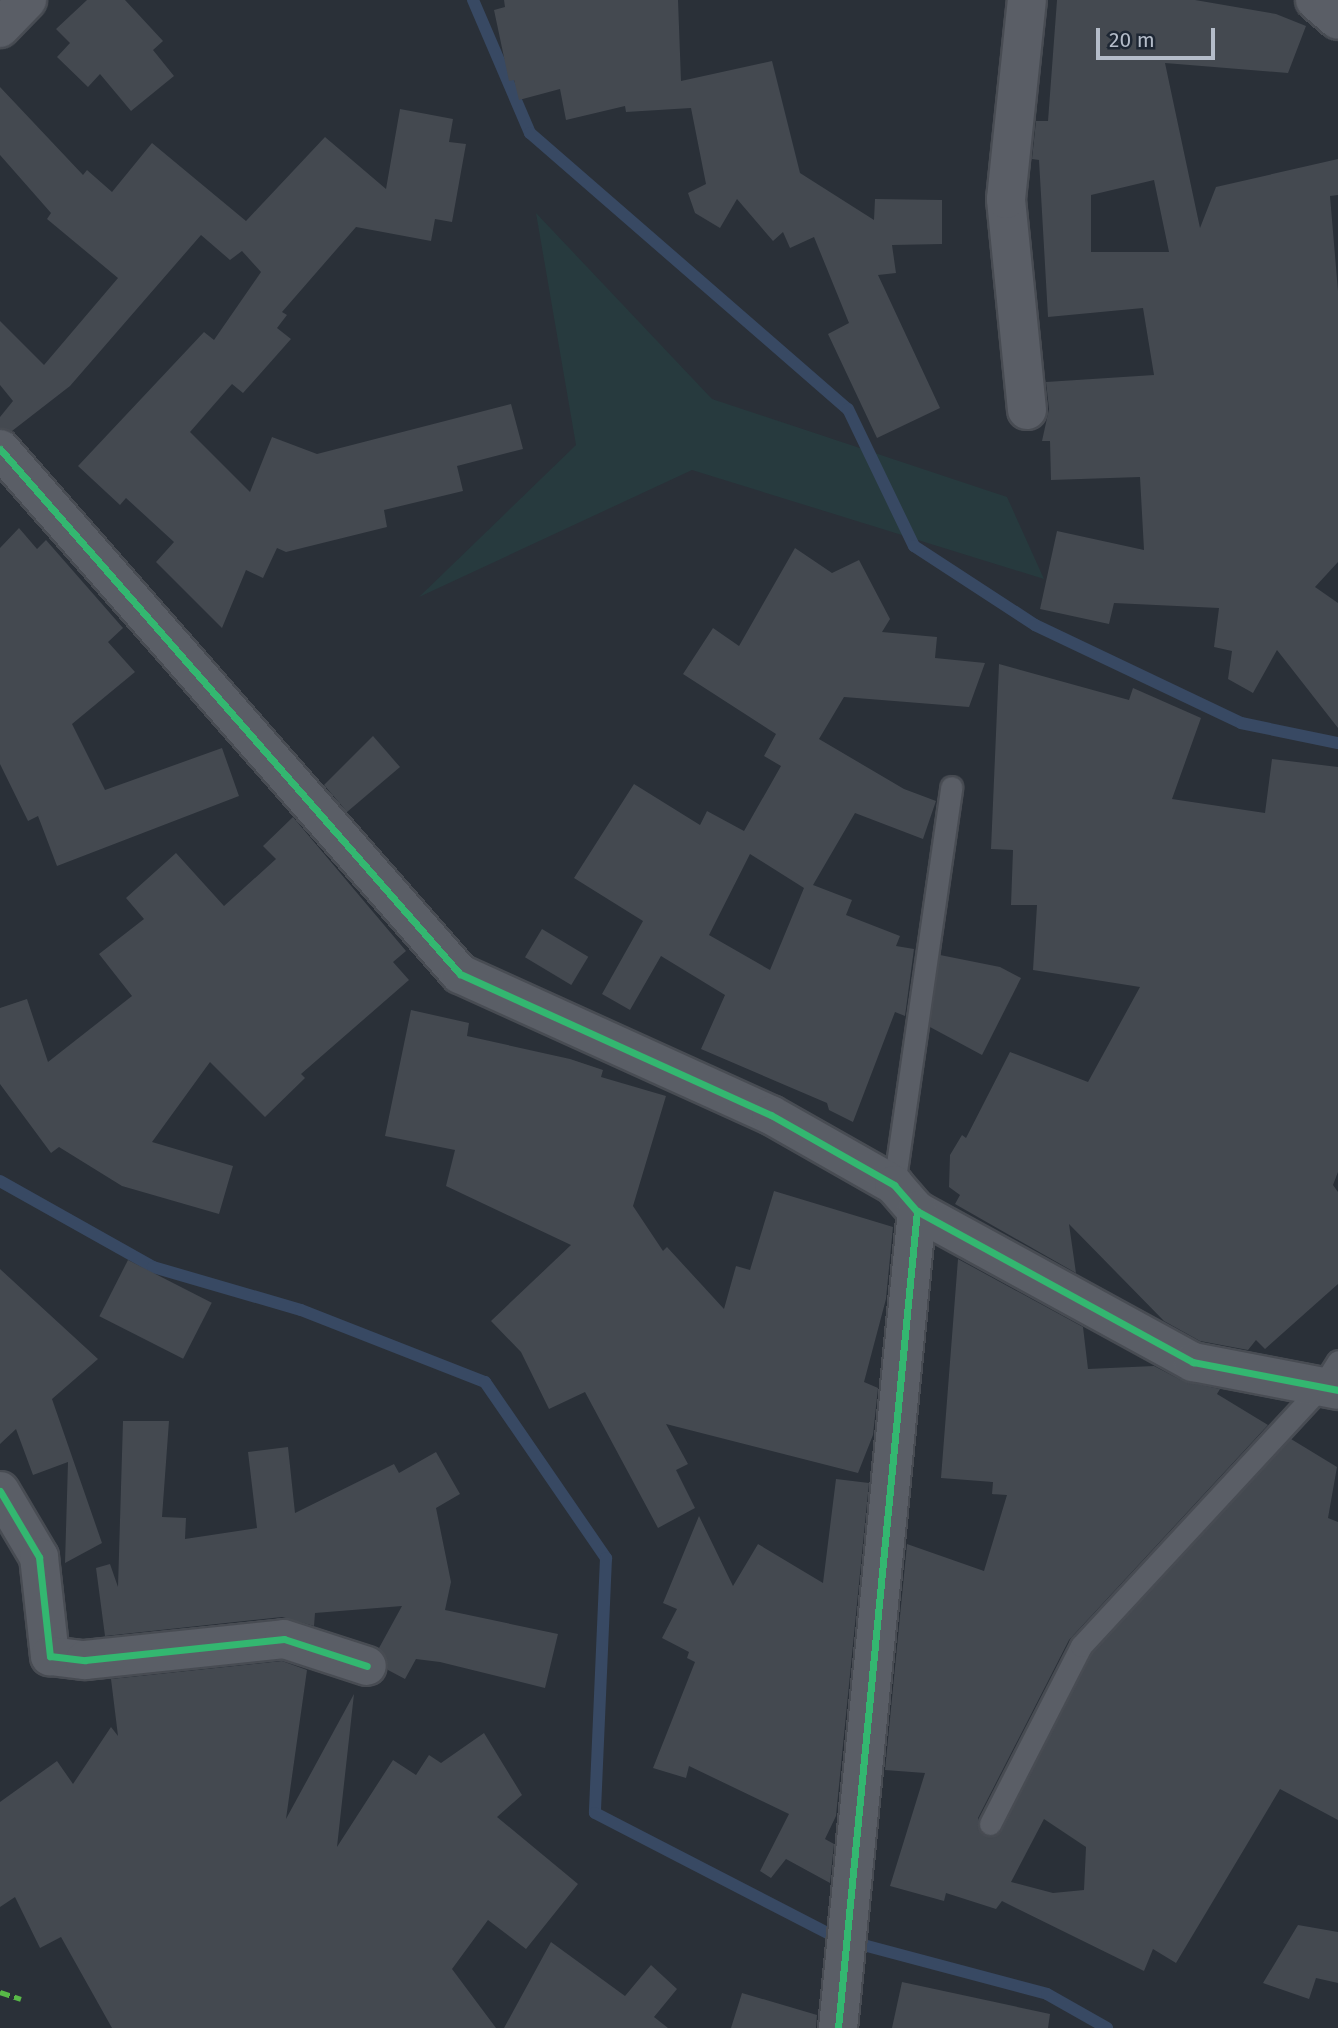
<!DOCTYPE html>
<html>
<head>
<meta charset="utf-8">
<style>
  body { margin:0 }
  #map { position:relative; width:1338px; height:2028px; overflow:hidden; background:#2a3038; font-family:"Fira Sans",sans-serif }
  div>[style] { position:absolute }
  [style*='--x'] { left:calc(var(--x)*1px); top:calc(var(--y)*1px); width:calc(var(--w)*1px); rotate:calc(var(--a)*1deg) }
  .green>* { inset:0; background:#273a3e }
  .stream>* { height:12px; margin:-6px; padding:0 6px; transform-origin:6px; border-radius:6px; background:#384963 }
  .building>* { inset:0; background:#444950; transform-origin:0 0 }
  .roads { filter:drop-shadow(2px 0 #484c53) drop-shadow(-2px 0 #484c53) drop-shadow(0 2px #484c53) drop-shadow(0 -2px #484c53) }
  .lane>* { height:21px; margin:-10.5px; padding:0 10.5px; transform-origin:10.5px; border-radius:10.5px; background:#5a5e66 }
  .street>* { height:38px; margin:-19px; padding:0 19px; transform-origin:19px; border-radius:19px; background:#5a5e66 }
  .quiet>* { height:5px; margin-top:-2.5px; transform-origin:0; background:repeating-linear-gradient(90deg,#58b947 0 10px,transparent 0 15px) }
  .cycleway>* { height:7px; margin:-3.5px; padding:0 3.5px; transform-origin:3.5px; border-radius:3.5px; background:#33b770 }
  span { translate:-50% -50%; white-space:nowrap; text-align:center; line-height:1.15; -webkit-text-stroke:5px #1d2633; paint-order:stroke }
  .scale { position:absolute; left:1096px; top:28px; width:119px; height:32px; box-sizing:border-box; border:4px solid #b4bcc9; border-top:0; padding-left:9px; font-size:21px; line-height:24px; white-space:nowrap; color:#b4bcc9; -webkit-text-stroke:5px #1d2633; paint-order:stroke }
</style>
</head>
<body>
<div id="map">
  <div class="green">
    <i style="clip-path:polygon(536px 213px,712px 399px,1007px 497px,1044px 579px,692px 470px,419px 597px,576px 445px)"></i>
  </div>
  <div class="stream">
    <i style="--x:473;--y:0;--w:145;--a:66.8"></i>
    <i style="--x:530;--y:133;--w:421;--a:41"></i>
    <i style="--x:848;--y:409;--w:152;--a:64.3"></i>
    <i style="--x:914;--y:546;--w:145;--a:33.1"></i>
    <i style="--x:1035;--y:625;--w:228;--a:25.4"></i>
    <i style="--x:1241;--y:723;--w:99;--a:11.7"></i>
    <i style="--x:0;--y:1181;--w:176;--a:29.3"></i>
    <i style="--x:153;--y:1267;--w:154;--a:16.2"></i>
    <i style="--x:301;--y:1310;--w:198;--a:21.4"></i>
    <i style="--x:485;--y:1382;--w:214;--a:55.5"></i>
    <i style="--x:606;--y:1558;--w:255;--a:92.5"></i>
    <i style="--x:595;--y:1813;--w:272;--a:27.3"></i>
    <i style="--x:837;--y:1938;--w:217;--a:14.9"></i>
    <i style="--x:1047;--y:1994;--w:69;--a:29.5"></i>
  </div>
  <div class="building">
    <i style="clip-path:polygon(87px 0,125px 0,163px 41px,153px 50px,174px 76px,131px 111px,100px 74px,88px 87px,57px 57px,70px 43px,56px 29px)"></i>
    <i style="clip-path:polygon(504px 0,678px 0,681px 81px,772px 61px,800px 173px,874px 220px,875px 199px,942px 200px,942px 244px,892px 245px,896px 273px,878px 275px,940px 408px,877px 438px,828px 334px,849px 323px,814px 237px,790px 248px,783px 232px,773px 241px,737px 199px,720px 228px,695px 213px,688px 193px,706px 184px,691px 108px,626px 112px,625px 106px,566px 120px,560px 89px,519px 100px,514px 80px,509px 81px,494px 10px,505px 7px)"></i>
    <i style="clip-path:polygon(evenodd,1057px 0,1195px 0,1276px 14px,1306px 26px,1288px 73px,1165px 63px,1200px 228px,1216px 187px,1338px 159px,1338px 195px,1330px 196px,1338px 291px,1338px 562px,1315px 587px,1338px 603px,1338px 728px,1277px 650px,1253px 693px,1228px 679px,1232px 651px,1214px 647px,1219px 608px,1114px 603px,1109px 624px,1040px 609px,1057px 531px,1144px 550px,1140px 477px,1051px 480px,1050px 441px,1042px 441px,1049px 409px,1046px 382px,1154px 375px,1143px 308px,1048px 317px,1039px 160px,1032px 159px,1036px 121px,1048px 121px,1057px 0,1154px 180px,1169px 252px,1091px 252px,1091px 195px,1154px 180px)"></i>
    <i style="clip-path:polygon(0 87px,83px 175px,87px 170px,112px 192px,152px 143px,246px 221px,325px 137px,386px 189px,400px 109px,453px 119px,449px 142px,466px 144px,452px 222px,435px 219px,431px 241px,356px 227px,282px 312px,287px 315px,277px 328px,291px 339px,243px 393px,232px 384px,190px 432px,250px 492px,272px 437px,317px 454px,511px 404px,523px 449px,457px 466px,463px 491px,384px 510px,387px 527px,286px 552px,277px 548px,263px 578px,246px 570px,222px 628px,156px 562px,174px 542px,126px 498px,120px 505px,78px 466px,204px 332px,214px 340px,261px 272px,242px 251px,230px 260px,201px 235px,70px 386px,12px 431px,0 428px,0 417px,13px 401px,0 385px,0 321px,44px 365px,118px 278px,47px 219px,51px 213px,0 155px)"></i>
    <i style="clip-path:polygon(19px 528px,37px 549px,46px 540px,123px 628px,108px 642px,135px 672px,72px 724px,105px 790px,222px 748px,239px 796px,57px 866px,38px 816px,28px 821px,0 764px,0 548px)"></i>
    <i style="clip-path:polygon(evenodd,795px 548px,832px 573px,859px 560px,890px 619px,882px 632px,937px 637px,935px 658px,985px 663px,969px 707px,844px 697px,819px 739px,904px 789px,936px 801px,923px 839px,855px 813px,813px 885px,852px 900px,846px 915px,900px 936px,896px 946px,914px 949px,905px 1016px,895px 1012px,853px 1122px,829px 1110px,827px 1103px,701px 1049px,725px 995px,661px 956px,630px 1010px,602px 994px,643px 921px,574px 878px,634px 784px,700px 825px,707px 811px,744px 831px,781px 766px,764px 756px,776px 734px,683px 674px,713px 628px,739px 646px,795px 548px,750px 854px,804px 888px,770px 970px,709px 935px,750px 854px)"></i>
    <i style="clip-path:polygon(999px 664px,1129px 700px,1133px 688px,1201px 718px,1172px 799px,1265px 813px,1272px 759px,1338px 767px,1338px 1172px,1333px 1185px,1338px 1192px,1338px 1284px,1265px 1349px,1256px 1340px,1248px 1350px,1200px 1341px,1164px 1321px,1069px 1224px,1076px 1273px,955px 1204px,960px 1195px,949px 1187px,950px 1155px,962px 1135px,966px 1138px,1010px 1052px,1088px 1082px,1140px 987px,1033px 970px,1037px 905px,1011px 905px,1013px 850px,991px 849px)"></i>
    <i style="clip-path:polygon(373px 736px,400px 767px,347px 812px,324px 785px)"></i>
    <i style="clip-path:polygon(293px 817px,406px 951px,393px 962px,409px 980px,301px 1074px,305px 1078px,265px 1117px,210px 1062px,152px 1142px,233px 1166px,219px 1214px,122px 1186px,59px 1147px,51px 1153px,0 1084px,0 1008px,27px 999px,48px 1062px,132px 996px,99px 954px,144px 919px,126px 898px,176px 853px,224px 906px,276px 859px,263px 846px)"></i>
    <i style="left:542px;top:929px;width:54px;height:33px;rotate:31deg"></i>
    <i style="clip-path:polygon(940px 955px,1000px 967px,1021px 978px,982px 1055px,930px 1027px)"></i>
    <i style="clip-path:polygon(411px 1010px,469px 1023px,467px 1036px,570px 1059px,603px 1070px,601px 1077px,666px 1096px,633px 1206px,663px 1251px,667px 1247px,724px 1309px,736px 1266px,750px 1270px,774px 1191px,893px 1227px,886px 1299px,864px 1382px,878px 1388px,873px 1435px,858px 1473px,666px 1424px,688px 1464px,676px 1470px,695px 1508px,658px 1528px,585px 1392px,549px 1409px,521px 1352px,491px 1321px,571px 1245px,446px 1186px,455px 1150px,385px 1136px)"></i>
    <i style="clip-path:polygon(evenodd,958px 1259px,1083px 1327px,1088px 1369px,1154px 1366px,1183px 1381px,1220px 1389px,1217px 1394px,1268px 1425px,1069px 1640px,978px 1818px,983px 1835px,1002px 1830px,1092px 1654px,1291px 1439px,1337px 1467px,1328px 1518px,1338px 1522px,1338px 1820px,1280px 1789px,1176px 1963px,1153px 1949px,1144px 1971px,1002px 1901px,996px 1909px,946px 1893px,944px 1901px,890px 1886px,925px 1773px,885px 1770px,907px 1544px,984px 1571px,1007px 1495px,992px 1494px,993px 1482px,941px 1478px,958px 1259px,1044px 1819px,1086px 1847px,1084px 1890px,1053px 1893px,1011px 1882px,1044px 1819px)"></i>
    <i style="left:128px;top:1260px;width:94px;height:63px;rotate:27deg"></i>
    <i style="clip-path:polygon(0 1269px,98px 1359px,52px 1399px,102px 1543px,65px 1563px,68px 1462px,33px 1475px,16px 1429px,0 1444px)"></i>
    <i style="clip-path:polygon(123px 1421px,169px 1421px,162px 1517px,186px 1518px,185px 1539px,257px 1528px,248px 1452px,288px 1447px,295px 1513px,394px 1464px,399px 1473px,436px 1452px,460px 1494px,436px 1508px,451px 1582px,445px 1610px,558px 1634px,545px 1688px,440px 1662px,416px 1659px,405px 1679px,388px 1670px,379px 1648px,402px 1606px,315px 1613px,314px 1626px,282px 1617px,105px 1636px,96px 1568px,110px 1564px,118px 1587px)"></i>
    <i style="clip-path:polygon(836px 1479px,869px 1483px,836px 1816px,825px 1839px,834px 1844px,830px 1883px,786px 1859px,771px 1878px,760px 1871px,789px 1814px,689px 1766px,686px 1778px,653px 1768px,695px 1662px,687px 1658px,689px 1652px,662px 1638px,677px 1609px,663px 1603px,699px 1516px,733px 1586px,758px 1544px,823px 1583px)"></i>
    <i style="clip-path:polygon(282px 1661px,307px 1670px,286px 1819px,354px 1694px,337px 1847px,393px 1760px,416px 1775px,429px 1755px,441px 1763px,484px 1733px,522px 1795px,497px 1817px,578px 1884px,526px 1949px,488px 1920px,452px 1969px,496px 2028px,112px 2028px,61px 1937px,40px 1948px,15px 1897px,0 1907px,0 1802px,57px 1761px,73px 1784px,111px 1727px,118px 1736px,111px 1679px)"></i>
    <i style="clip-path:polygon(1298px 1925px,1338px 1932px,1338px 1983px,1316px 1978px,1309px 1999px,1263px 1983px)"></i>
    <i style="clip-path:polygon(551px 1942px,625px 1996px,651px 1965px,677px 1989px,654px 2017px,668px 2028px,504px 2028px)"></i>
    <i style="clip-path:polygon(902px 1982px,1050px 2014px,1048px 2028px,892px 2028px)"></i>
    <i style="clip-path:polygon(742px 1993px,817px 2015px,816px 2028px,731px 2028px)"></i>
  </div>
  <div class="roads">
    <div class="lane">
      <i style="--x:894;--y:1185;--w:402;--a:-81.8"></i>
      <i style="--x:990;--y:1824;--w:200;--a:-62.9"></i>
      <i style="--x:1081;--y:1646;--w:356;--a:-47.2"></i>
      <i style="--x:1323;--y:1385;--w:28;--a:-58"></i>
    </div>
    <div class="street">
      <i style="--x:1315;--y:0;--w:30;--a:41"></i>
      <i style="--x:0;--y:28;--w:39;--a:-46"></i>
      <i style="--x:1027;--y:410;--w:212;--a:-95.7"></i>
      <i style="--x:1006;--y:199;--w:200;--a:-84"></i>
      <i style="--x:0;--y:449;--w:698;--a:48.78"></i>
      <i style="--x:460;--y:974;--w:341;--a:24.4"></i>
      <i style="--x:771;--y:1115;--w:142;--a:29.6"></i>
      <i style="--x:894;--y:1185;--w:35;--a:49"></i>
      <i style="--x:917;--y:1211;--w:315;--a:28.7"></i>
      <i style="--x:1193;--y:1362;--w:148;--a:10.9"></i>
      <i style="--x:0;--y:1491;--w:77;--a:59.4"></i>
      <i style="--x:39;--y:1557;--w:100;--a:83.7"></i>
      <i style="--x:50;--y:1656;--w:35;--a:7"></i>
      <i style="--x:85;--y:1660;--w:200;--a:-6"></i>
      <i style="--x:284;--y:1639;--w:87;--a:18"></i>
      <i style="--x:838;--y:2028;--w:821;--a:-84.48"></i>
    </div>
  </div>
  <div class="quiet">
    <i style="--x:0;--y:1992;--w:22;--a:18"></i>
  </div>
  <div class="cycleway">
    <i style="--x:0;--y:449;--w:698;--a:48.78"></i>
    <i style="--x:460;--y:974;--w:341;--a:24.4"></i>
    <i style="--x:771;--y:1115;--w:142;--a:29.6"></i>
    <i style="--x:894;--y:1185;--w:35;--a:49"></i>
    <i style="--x:917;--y:1211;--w:315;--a:28.7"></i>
    <i style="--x:1193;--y:1362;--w:148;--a:10.9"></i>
    <i style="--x:0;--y:1491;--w:77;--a:59.4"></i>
    <i style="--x:39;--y:1557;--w:100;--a:83.7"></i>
    <i style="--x:50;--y:1656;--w:35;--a:7"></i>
    <i style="--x:85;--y:1660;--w:200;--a:-6"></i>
    <i style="--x:284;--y:1639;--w:87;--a:18"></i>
    <i style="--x:838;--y:2028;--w:821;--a:-84.48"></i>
  </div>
  <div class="scale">20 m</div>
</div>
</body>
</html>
